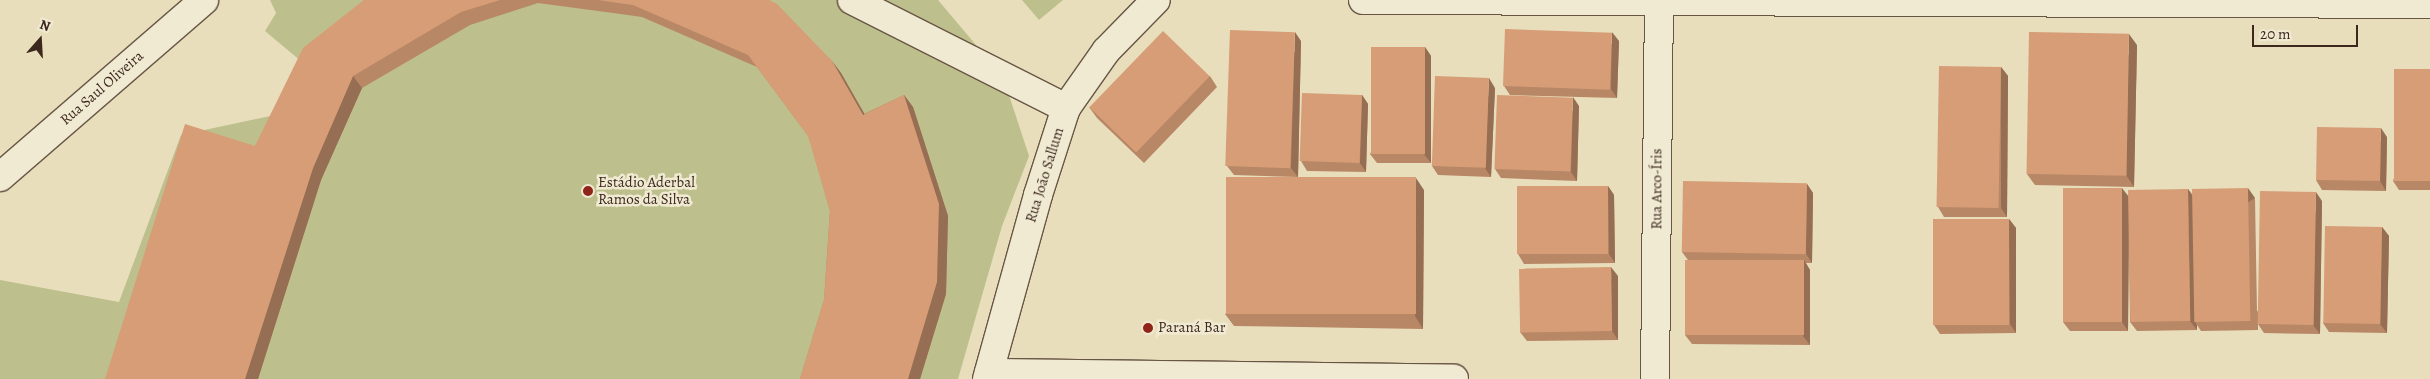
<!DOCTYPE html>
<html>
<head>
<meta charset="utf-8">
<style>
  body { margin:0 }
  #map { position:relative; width:2430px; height:379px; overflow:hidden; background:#e8debc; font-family:Alegreya,serif }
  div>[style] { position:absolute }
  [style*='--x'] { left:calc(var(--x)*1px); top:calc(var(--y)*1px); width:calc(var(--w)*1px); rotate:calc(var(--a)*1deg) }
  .green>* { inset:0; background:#bdbf8c }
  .roads { filter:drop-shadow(1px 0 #685645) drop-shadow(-1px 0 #685645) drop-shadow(0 1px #685645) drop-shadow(0 -1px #685645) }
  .minor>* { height:28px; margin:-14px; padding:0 14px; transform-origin:14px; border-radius:14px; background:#f0ead3 }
  .wall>* { inset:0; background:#b88766 }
  .shaded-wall>* { inset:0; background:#966e53; transform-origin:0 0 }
  .building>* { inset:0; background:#d69d77; transform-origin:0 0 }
  .dots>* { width:14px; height:14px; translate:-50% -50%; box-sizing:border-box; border:2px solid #f0ead3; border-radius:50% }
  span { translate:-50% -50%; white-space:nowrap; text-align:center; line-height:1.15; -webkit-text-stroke:5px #f0ead3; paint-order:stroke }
  .street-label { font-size:15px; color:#3d281d }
  .poi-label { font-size:15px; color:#3d281d }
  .left { translate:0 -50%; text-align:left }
  .north { position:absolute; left:15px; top:15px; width:50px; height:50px; -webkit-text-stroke:4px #f0ead3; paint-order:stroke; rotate:19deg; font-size:14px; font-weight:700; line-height:20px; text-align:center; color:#3d281d }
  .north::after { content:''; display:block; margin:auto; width:18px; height:22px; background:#3d281d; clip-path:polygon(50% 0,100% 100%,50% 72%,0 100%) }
  .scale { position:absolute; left:2252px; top:25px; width:106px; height:22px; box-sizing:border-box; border:2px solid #3d281d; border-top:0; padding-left:6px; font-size:15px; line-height:18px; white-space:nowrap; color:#3d281d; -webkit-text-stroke:4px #f0ead3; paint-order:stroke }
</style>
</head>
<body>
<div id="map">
  <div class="green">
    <i style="clip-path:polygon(270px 0,938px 0,1003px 77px,1029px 156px,1002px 226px,958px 379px,0 379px,0 280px,119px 302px,181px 135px,275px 115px,302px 62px,265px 31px,276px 13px)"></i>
    <i style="clip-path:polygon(1022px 0,1063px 0,1039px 20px)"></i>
  </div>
  <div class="roads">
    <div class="minor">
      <i style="--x:852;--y:0;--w:240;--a:26.8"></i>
      <i style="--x:1363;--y:0;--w:1067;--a:0.21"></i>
      <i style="--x:0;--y:177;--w:270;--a:-40.9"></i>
      <i style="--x:989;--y:373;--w:465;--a:0.7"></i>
      <i style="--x:987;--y:379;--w:191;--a:-74.5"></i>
      <i style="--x:1038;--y:195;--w:91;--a:-72.2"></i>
      <i style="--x:1066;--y:108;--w:70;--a:-54.9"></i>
      <i style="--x:1106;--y:51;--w:71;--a:-45.6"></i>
      <i style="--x:1655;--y:379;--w:379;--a:-89.4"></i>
    </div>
  </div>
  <div class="wall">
    <i style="clip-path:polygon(364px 0,769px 0,832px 61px,841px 73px,864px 114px,904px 95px,913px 107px,948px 216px,946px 294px,920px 379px,800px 379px,824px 300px,830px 211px,809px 137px,757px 67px,642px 17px,538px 3px,470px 25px,362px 88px,321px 180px,258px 379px,105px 379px,255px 146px)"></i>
    <i style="clip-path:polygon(1301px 41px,1298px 177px,1234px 175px,1227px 166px)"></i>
    <i style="clip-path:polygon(1619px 41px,1617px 98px,1510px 95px,1504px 86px)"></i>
    <i style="clip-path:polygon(2137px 45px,2134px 187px,2035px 185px,2027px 174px)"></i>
    <i style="clip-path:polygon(1425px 47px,1431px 56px,1431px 163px,1377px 163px,1370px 154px)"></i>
    <i style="clip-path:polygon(2001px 67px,2008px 76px,2007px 217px,1944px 217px,1938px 207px)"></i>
    <i style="clip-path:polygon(2430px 69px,2430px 190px,2399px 190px,2393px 181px)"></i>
    <i style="clip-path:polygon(1210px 76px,1217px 87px,1144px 163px,1097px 118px,1089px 107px)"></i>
    <i style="clip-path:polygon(1495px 88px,1491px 177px,1438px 175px,1432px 166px)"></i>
    <i style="clip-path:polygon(1362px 95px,1368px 104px,1366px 172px,1307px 171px,1301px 161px)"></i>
    <i style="clip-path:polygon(1579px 106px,1577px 181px,1501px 178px,1495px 169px)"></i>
    <i style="clip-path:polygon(2387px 137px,2386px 191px,2322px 190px,2316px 180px)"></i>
    <i style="clip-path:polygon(1807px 184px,1813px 193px,1812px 263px,1806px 263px,1810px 270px,1810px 345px,1692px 344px,1685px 335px,1688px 260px,1682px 252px)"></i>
    <i style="clip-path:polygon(1608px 186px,1614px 195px,1615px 263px,1524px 264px,1518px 254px)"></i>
    <i style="clip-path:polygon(2188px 189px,2192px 194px,2255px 198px,2257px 312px,2322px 201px,2320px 334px,2264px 333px,2258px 324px,2258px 330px,2201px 331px,2197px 325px,2197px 330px,2137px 331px,2130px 322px,2129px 234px,2128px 331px,2070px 331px,2063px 322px,2128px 196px)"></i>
    <i style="clip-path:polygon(1424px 190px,1423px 329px,1234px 326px,1225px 314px)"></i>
    <i style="clip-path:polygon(2009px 219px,2016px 228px,2016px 333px,1940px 334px,1934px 325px)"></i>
    <i style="clip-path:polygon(2382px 227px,2389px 236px,2387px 333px,2329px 332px,2323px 323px)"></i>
    <i style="clip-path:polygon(1618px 276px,1618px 340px,1527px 341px,1520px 332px)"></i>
  </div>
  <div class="shaded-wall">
    <i style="clip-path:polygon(1295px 32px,1301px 41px,1298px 177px,1291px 168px)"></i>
    <i style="clip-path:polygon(1612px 32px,1619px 41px,1617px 98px,1611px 89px)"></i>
    <i style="clip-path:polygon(2129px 34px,2137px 45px,2134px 187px,2126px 175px)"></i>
    <i style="clip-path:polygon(1425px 47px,1431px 56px,1431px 163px,1424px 154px)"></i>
    <i style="clip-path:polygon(832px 61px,841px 73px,872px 127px,863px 115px)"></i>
    <i style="clip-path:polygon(2001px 67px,2008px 76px,2007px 217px,2001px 208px)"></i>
    <i style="clip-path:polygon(353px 76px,362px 88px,321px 180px,258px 379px,245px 379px,313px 168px)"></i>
    <i style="clip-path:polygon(1489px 78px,1495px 88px,1491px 177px,1485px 168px)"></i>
    <i style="clip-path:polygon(904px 95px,913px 107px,948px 216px,946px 294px,920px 379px,908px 379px)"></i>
    <i style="clip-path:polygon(1362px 95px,1368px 104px,1366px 172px,1360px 163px)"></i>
    <i style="clip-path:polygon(1573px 97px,1579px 106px,1577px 181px,1571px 172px)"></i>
    <i style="clip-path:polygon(2381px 128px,2387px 137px,2386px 191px,2380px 181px)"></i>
    <i style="clip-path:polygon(1416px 178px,1424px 190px,1423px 329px,1415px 316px)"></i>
    <i style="clip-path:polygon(1807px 184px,1813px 193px,1812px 263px,1806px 254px)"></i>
    <i style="clip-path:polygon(1608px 186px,1614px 195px,1615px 263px,1609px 254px)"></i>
    <i style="clip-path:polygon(2122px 188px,2129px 197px,2128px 331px,2122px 322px)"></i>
    <i style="left:2248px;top:188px;width:12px;height:133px;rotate:55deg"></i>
    <i style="clip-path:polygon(2188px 189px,2194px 198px,2195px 322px,2197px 325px,2197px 330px,2190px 321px)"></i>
    <i style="clip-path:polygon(2316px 192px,2322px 201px,2320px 334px,2313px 325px)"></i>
    <i style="clip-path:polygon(2009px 219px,2016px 228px,2016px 333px,2010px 324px)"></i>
    <i style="clip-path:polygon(2382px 227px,2389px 236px,2387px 333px,2380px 324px)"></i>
    <i style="clip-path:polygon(1804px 260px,1810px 270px,1810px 345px,1803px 336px)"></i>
    <i style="clip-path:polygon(1611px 267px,1618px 276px,1618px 340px,1612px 331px)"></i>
  </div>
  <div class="building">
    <i style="clip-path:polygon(364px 0,500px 0,461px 12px,353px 76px,313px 168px,245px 379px,105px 379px,185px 124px,255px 146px,303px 48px)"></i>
    <i style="clip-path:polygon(598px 0,769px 0,777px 4px,832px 61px,863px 115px,904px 95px,939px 204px,937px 282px,908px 379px,800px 379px,824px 300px,830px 211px,808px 136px,748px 55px,633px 5px)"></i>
    <i style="left:1505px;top:29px;width:107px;height:57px;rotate:2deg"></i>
    <i style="left:1230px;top:30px;width:65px;height:136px;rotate:2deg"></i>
    <i style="left:1163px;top:31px;width:65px;height:106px;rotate:44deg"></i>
    <i style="left:2029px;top:32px;width:100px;height:142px;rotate:1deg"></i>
    <i style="left:1371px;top:47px;width:54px;height:107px"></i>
    <i style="left:1939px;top:66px;width:62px;height:141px;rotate:1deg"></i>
    <i style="left:2394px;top:69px;width:36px;height:112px"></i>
    <i style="left:1435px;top:76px;width:54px;height:90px;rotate:2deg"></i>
    <i style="left:1302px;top:93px;width:60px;height:68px;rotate:2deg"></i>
    <i style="left:1497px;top:95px;width:76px;height:74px;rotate:2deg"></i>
    <i style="left:2317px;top:127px;width:64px;height:53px;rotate:1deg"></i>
    <i style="left:1226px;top:177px;width:190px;height:137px"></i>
    <i style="left:1683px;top:181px;width:124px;height:71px;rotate:1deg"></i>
    <i style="left:1517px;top:186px;width:91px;height:68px"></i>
    <i style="left:2063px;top:188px;width:59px;height:134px"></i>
    <i style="left:2248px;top:188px;width:133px;height:56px;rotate:89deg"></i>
    <i style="left:2188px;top:189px;width:132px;height:60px;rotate:89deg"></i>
    <i style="left:2260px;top:191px;width:56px;height:133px;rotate:1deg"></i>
    <i style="left:1933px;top:219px;width:76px;height:106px"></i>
    <i style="left:2325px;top:226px;width:57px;height:97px;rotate:1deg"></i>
    <i style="left:1685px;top:260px;width:119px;height:75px"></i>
    <i style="left:1611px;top:267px;width:64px;height:92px;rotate:89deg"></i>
  </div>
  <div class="dots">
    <i style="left:588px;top:191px;background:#8f2418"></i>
    <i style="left:1148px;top:328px;background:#8f2418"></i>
  </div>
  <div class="street-label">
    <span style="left:102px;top:88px;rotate:-41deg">Rua Saul Oliveira</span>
    <span style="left:1045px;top:175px;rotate:-73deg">Rua João Sallum</span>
    <span style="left:1657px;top:189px;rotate:-90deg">Rua Arco-Íris</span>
  </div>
  <div class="poi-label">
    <span class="left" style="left:598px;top:191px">Estádio Aderbal<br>Ramos da Silva</span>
    <span class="left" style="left:1158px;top:328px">Paraná Bar</span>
  </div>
  <div class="north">N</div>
  <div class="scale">20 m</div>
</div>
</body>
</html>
